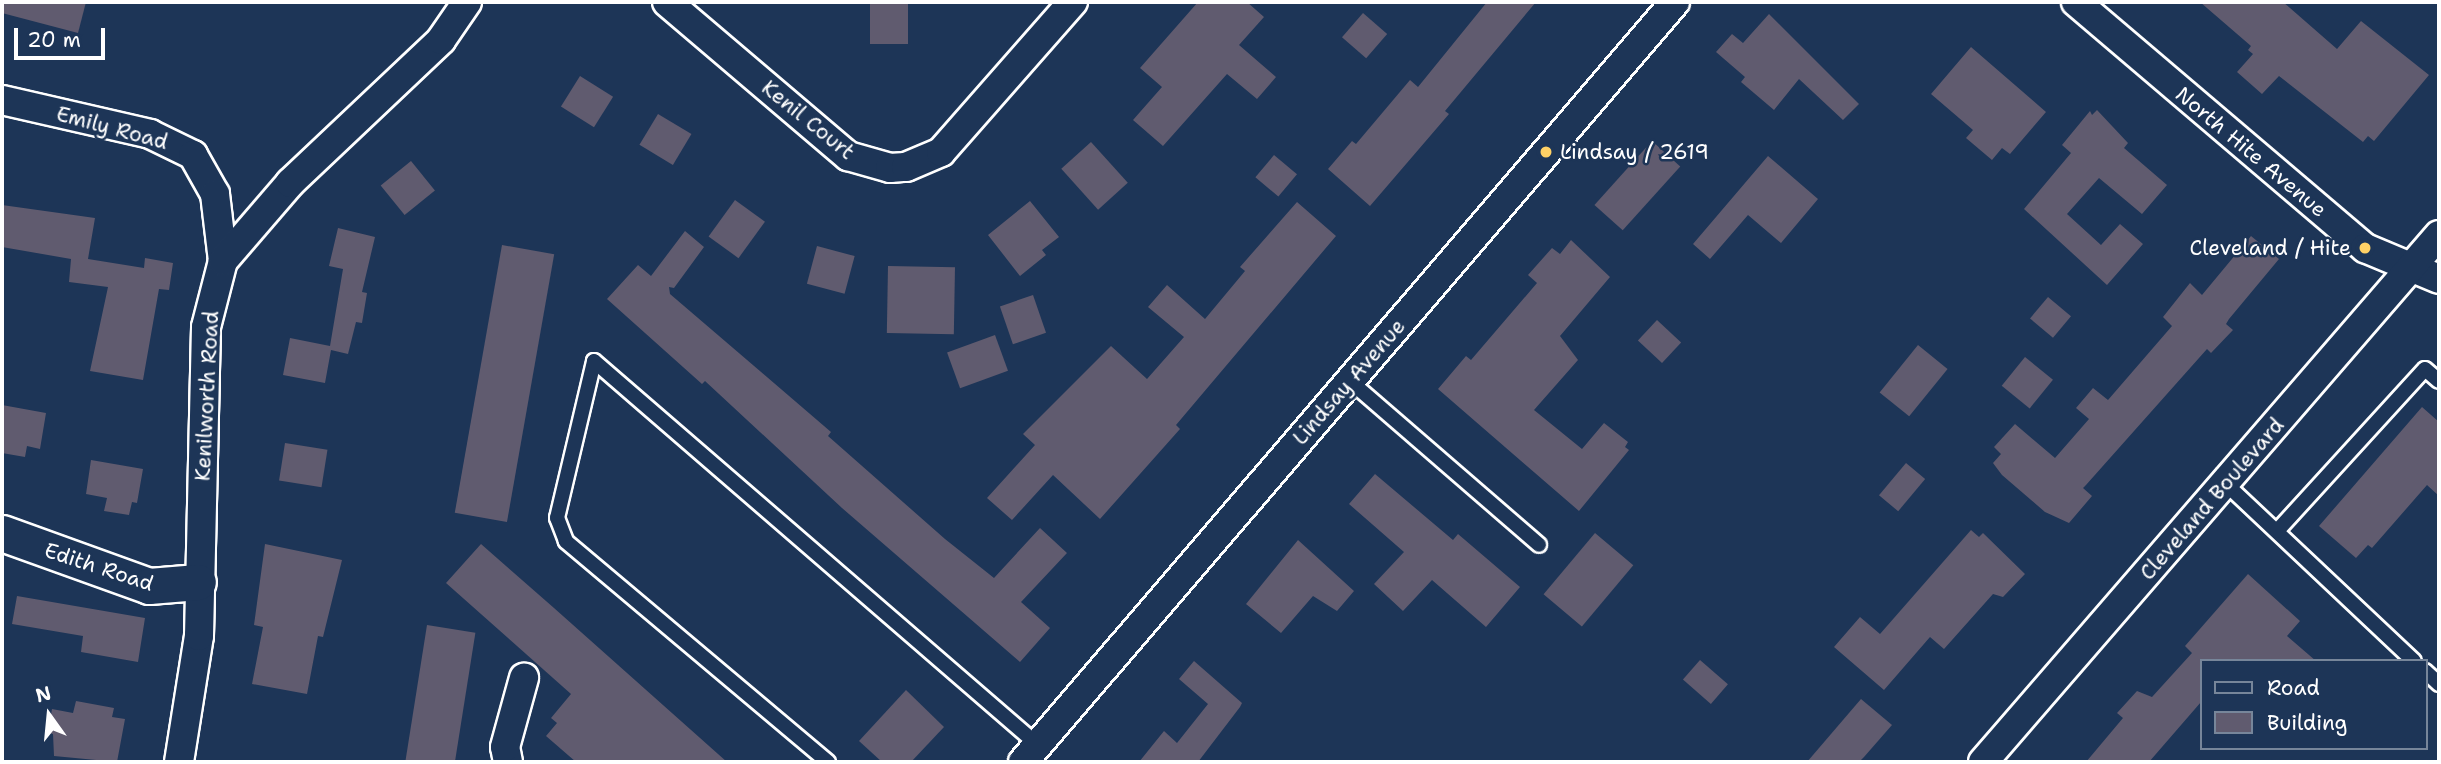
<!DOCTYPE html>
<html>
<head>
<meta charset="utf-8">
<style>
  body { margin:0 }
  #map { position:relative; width:2441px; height:764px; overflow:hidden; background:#1d3557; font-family:"Shantell Sans",sans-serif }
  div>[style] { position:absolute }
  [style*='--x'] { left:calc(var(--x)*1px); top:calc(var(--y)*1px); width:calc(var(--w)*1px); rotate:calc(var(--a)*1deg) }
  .building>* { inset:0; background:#605b6f; transform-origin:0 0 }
  .roads { filter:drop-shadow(2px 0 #fff) drop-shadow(-2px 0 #fff) drop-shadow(0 2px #fff) drop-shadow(0 -2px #fff) }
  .service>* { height:14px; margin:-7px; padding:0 7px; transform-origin:7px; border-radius:7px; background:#1d3557 }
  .minor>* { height:28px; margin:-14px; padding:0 14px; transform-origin:14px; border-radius:14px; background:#1d3557 }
  .tertiary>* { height:35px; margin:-17.5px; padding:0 17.5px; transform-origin:17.5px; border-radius:17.5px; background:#1d3557 }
  .dots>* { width:19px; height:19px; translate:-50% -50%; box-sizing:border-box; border:4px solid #1d3557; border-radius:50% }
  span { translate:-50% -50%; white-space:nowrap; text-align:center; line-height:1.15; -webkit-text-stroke:5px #1d3557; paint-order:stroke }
  .street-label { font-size:21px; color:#fff }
  .poi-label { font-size:21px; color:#fff }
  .left { translate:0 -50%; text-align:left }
  .right { translate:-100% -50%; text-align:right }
  .frame { position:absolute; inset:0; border:4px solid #fff; pointer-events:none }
  .legend { position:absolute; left:2200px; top:659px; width:228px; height:91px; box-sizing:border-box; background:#1d3557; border:2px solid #77869a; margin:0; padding:9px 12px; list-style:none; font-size:21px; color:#fff }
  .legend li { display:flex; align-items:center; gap:14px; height:35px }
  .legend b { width:35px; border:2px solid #77869a }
  .north { position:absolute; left:14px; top:680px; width:70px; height:70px; -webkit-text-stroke:5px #1d3557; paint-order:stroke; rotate:345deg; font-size:19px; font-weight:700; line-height:28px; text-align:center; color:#fff }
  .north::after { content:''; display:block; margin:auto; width:24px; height:32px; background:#fff; clip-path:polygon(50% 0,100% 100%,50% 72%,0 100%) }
  .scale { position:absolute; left:14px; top:28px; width:91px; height:32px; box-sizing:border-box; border:4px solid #fff; border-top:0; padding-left:9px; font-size:21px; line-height:24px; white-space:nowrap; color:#fff; -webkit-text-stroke:5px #1d3557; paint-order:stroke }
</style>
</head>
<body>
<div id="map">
  <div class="building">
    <i style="clip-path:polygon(2px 2px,86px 2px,78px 33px,2px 13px)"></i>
    <i style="left:870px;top:2px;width:38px;height:42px"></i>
    <i style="clip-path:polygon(1198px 2px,1247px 2px,1264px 17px,1239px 45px,1276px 77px,1257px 99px,1227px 74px,1163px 146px,1133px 120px,1162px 87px,1140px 68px)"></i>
    <i style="clip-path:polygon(1487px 2px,1536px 2px,1445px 111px,1449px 114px,1370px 206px,1328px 169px,1352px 141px,1356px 144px,1410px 80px,1418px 87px)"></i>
    <i style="clip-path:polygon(2200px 2px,2283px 2px,2337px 49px,2361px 21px,2429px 75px,2374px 141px,2368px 136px,2363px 142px,2279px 76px,2262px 94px,2237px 72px,2253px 54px,2248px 50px,2251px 46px)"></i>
    <i style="left:1363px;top:13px;width:32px;height:32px;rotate:41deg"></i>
    <i style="clip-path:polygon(1769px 14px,1859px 104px,1843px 120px,1799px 79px,1774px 110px,1741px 82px,1745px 77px,1716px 52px,1732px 34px,1743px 43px)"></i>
    <i style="clip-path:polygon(1971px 47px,2046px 112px,2010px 154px,2002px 148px,1992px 160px,1966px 138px,1973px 130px,1931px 94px)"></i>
    <i style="left:580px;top:76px;width:39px;height:36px;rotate:32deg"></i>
    <i style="clip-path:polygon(2097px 110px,2128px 143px,2124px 148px,2167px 185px,2142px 214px,2099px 178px,2067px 214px,2101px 245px,2120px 224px,2143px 244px,2107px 285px,2024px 209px,2071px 153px,2062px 145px,2090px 111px,2092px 115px)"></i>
    <i style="left:658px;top:114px;width:39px;height:36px;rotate:31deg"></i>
    <i style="left:1652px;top:141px;width:38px;height:86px;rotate:42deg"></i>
    <i style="left:1091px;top:142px;width:55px;height:40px;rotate:48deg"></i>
    <i style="left:1274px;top:155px;width:30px;height:29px;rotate:40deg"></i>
    <i style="clip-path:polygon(1768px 156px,1818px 199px,1781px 243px,1748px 215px,1710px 259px,1693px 244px)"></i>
    <i style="left:411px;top:161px;width:38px;height:39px;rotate:51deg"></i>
    <i style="left:735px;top:200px;width:37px;height:45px;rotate:36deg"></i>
    <i style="clip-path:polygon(1030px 201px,1059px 237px,1042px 250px,1046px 255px,1020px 276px,988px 235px)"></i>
    <i style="clip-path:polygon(1297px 202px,1336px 236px,1176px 425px,1180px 429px,1100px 519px,1053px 475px,1012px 520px,987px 498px,1035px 445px,1023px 434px,1111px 346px,1147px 379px,1184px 337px,1148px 307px,1167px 285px,1205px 319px,1245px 271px,1240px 267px)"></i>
    <i style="clip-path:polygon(2px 205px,95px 218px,88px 259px,144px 268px,145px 258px,173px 263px,169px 290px,159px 289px,143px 380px,90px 371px,108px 287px,69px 282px,71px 259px,2px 247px)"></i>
    <i style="clip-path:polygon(338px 228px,375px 237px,362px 292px,367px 293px,362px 323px,356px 322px,348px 354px,331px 350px,325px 383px,283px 375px,290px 338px,330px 346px,343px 269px,329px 266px)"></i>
    <i style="clip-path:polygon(685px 231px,704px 247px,674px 288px,669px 287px,670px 294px,831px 432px,828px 436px,945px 539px,994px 578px,1040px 528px,1067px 553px,1021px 602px,1050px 628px,1020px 662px,842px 508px,705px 381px,702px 384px,607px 299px,638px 265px,651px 276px)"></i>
    <i style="clip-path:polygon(2251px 236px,2279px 259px,2229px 319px,2226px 324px,2233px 330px,2211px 353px,2207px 349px,2086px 485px,2083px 488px,2092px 496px,2069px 523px,2045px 512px,2002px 475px,1993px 463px,2001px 454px,1994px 447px,2015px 424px,2055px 458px,2089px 419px,2076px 408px,2093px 388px,2108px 400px,2172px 326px,2163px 317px,2190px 283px,2202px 295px)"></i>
    <i style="clip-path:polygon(1571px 240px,1610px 277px,1560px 336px,1578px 360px,1534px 410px,1582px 449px,1604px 423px,1628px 442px,1625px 447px,1629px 450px,1579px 511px,1438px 389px,1466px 356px,1471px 360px,1537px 283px,1528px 275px,1552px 248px,1560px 254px)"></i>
    <i style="left:502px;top:245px;width:53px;height:272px;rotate:10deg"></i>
    <i style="left:817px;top:246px;width:39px;height:39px;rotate:15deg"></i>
    <i style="left:888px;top:266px;width:67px;height:67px;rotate:1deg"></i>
    <i style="left:1033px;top:295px;width:40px;height:35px;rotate:71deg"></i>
    <i style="left:2048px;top:297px;width:30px;height:28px;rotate:40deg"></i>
    <i style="left:1657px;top:320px;width:33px;height:28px;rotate:43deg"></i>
    <i style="left:995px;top:335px;width:38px;height:51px;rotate:70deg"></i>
    <i style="left:1918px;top:345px;width:38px;height:61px;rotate:39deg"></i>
    <i style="left:2025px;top:357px;width:36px;height:37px;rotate:39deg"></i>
    <i style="clip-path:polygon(2px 405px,46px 413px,40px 449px,27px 446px,25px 457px,2px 453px)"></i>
    <i style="clip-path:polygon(2422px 407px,2439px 422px,2439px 496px,2427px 485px,2372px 548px,2368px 545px,2356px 558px,2319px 526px)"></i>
    <i style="left:285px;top:443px;width:43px;height:38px;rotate:9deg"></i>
    <i style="clip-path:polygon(91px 460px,143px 469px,137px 503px,132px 502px,129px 515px,104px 511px,107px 498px,86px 494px)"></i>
    <i style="left:1906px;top:463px;width:25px;height:42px;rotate:40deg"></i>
    <i style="clip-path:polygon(1375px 474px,1453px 540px,1458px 534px,1520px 587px,1486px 627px,1432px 580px,1403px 611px,1374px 584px,1404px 552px,1349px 504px)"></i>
    <i style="clip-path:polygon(1971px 530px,1979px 537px,1983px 533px,2025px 574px,2003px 597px,1993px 594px,1944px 649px,1930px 637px,1884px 690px,1834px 647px,1860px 617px,1880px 634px)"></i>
    <i style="left:1595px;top:533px;width:50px;height:80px;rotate:40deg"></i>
    <i style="clip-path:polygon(1298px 540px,1354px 591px,1337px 611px,1313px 596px,1281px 633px,1246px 604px)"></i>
    <i style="clip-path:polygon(265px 544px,342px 560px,323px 637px,318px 636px,307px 694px,252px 684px,263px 627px,254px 625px)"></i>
    <i style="clip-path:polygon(481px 544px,554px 608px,727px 762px,576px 762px,546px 736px,557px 723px,551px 718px,571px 694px,446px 583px)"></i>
    <i style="clip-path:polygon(2248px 574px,2300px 621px,2287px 636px,2316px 661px,2201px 661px,2201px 702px,2149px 762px,2086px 762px,2123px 718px,2117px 713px,2137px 691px,2152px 697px,2192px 653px,2185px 646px)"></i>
    <i style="clip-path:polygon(17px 596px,145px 618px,138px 662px,81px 652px,83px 636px,12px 624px)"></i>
    <i style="left:427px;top:625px;width:49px;height:139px;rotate:9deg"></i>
    <i style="left:1700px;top:660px;width:37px;height:26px;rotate:41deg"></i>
    <i style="clip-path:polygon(1194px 661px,1242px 703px,1240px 707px,1198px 762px,1139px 762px,1164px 731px,1177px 743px,1208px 704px,1179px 679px)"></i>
    <i style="clip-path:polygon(906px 690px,944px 727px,911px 762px,882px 762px,859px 741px)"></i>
    <i style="clip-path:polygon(1861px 699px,1892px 725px,1864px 757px,1859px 762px,1807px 762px)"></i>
    <i style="clip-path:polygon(76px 701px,114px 708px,112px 717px,125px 719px,117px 762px,54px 756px,53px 734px,48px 733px,52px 709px,73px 713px)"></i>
  </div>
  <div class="roads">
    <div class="service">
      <i style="--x:1350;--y:381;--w:250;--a:40.9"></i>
      <i style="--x:2226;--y:484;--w:258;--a:43.3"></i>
      <i style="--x:2277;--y:531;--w:219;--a:-47.6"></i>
      <i style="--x:2425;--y:369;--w:18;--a:41"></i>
      <i style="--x:2425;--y:671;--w:19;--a:43"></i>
      <i style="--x:828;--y:762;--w:343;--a:-139.9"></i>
      <i style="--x:566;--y:541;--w:25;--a:-111"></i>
      <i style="--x:557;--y:518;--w:161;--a:-76.7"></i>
      <i style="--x:594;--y:361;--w:587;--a:40.86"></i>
    </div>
    <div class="minor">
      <i style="--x:667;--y:2;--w:238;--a:40.4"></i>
      <i style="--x:848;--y:156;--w:44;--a:15.9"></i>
      <i style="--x:890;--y:168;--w:16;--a:-4"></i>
      <i style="--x:906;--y:167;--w:38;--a:-23"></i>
      <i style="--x:941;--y:152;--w:200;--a:-48.7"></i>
      <i style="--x:2076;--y:2;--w:380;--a:40.4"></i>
      <i style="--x:2365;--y:248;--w:80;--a:22.7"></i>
      <i style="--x:2;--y:100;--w:152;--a:12.9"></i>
      <i style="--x:150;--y:134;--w:48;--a:26"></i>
      <i style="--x:193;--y:155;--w:45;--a:60.6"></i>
      <i style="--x:215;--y:194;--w:67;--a:83.2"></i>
      <i style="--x:179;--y:762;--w:128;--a:-81"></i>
      <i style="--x:199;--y:636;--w:309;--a:-88.7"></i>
      <i style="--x:206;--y:327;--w:68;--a:-75.6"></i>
      <i style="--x:223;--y:261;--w:103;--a:-49.3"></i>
      <i style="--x:290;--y:183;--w:208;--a:-43.4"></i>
      <i style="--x:441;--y:40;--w:46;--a:-55.6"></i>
      <i style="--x:508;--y:762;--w:15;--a:-101"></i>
      <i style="--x:505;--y:747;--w:72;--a:-74.6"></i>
      <i style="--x:1023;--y:762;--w:1001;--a:-49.37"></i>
      <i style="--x:1983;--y:762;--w:697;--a:-49.13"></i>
    </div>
    <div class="tertiary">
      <i style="--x:2;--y:533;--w:156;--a:19.8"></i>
      <i style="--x:149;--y:586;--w:49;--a:-4.7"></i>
    </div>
  </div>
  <div class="dots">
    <i style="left:1546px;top:152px;background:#ffd166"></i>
    <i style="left:2365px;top:248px;background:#ffd166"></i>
  </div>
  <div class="street-label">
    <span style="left:808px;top:120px;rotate:39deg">Kenil Court</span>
    <span style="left:112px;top:128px;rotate:15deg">Emily Road</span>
    <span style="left:2251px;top:152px;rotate:40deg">North Hite Avenue</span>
    <span style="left:1349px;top:382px;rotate:-49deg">Lindsay Avenue</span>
    <span style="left:207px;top:396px;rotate:-87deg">Kenilworth Road</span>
    <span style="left:2212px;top:499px;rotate:-49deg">Cleveland Boulevard</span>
    <span style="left:99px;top:567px;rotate:18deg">Edith Road</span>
  </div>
  <div class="poi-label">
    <span class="left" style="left:1560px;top:152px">Lindsay / 2619</span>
    <span class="right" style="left:2351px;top:248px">Cleveland / Hite</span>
  </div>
  <div class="frame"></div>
  <ul class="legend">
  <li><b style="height:9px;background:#1d3557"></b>Road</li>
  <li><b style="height:19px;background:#605b6f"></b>Building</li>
  </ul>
  <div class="north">N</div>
  <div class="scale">20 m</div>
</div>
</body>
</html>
